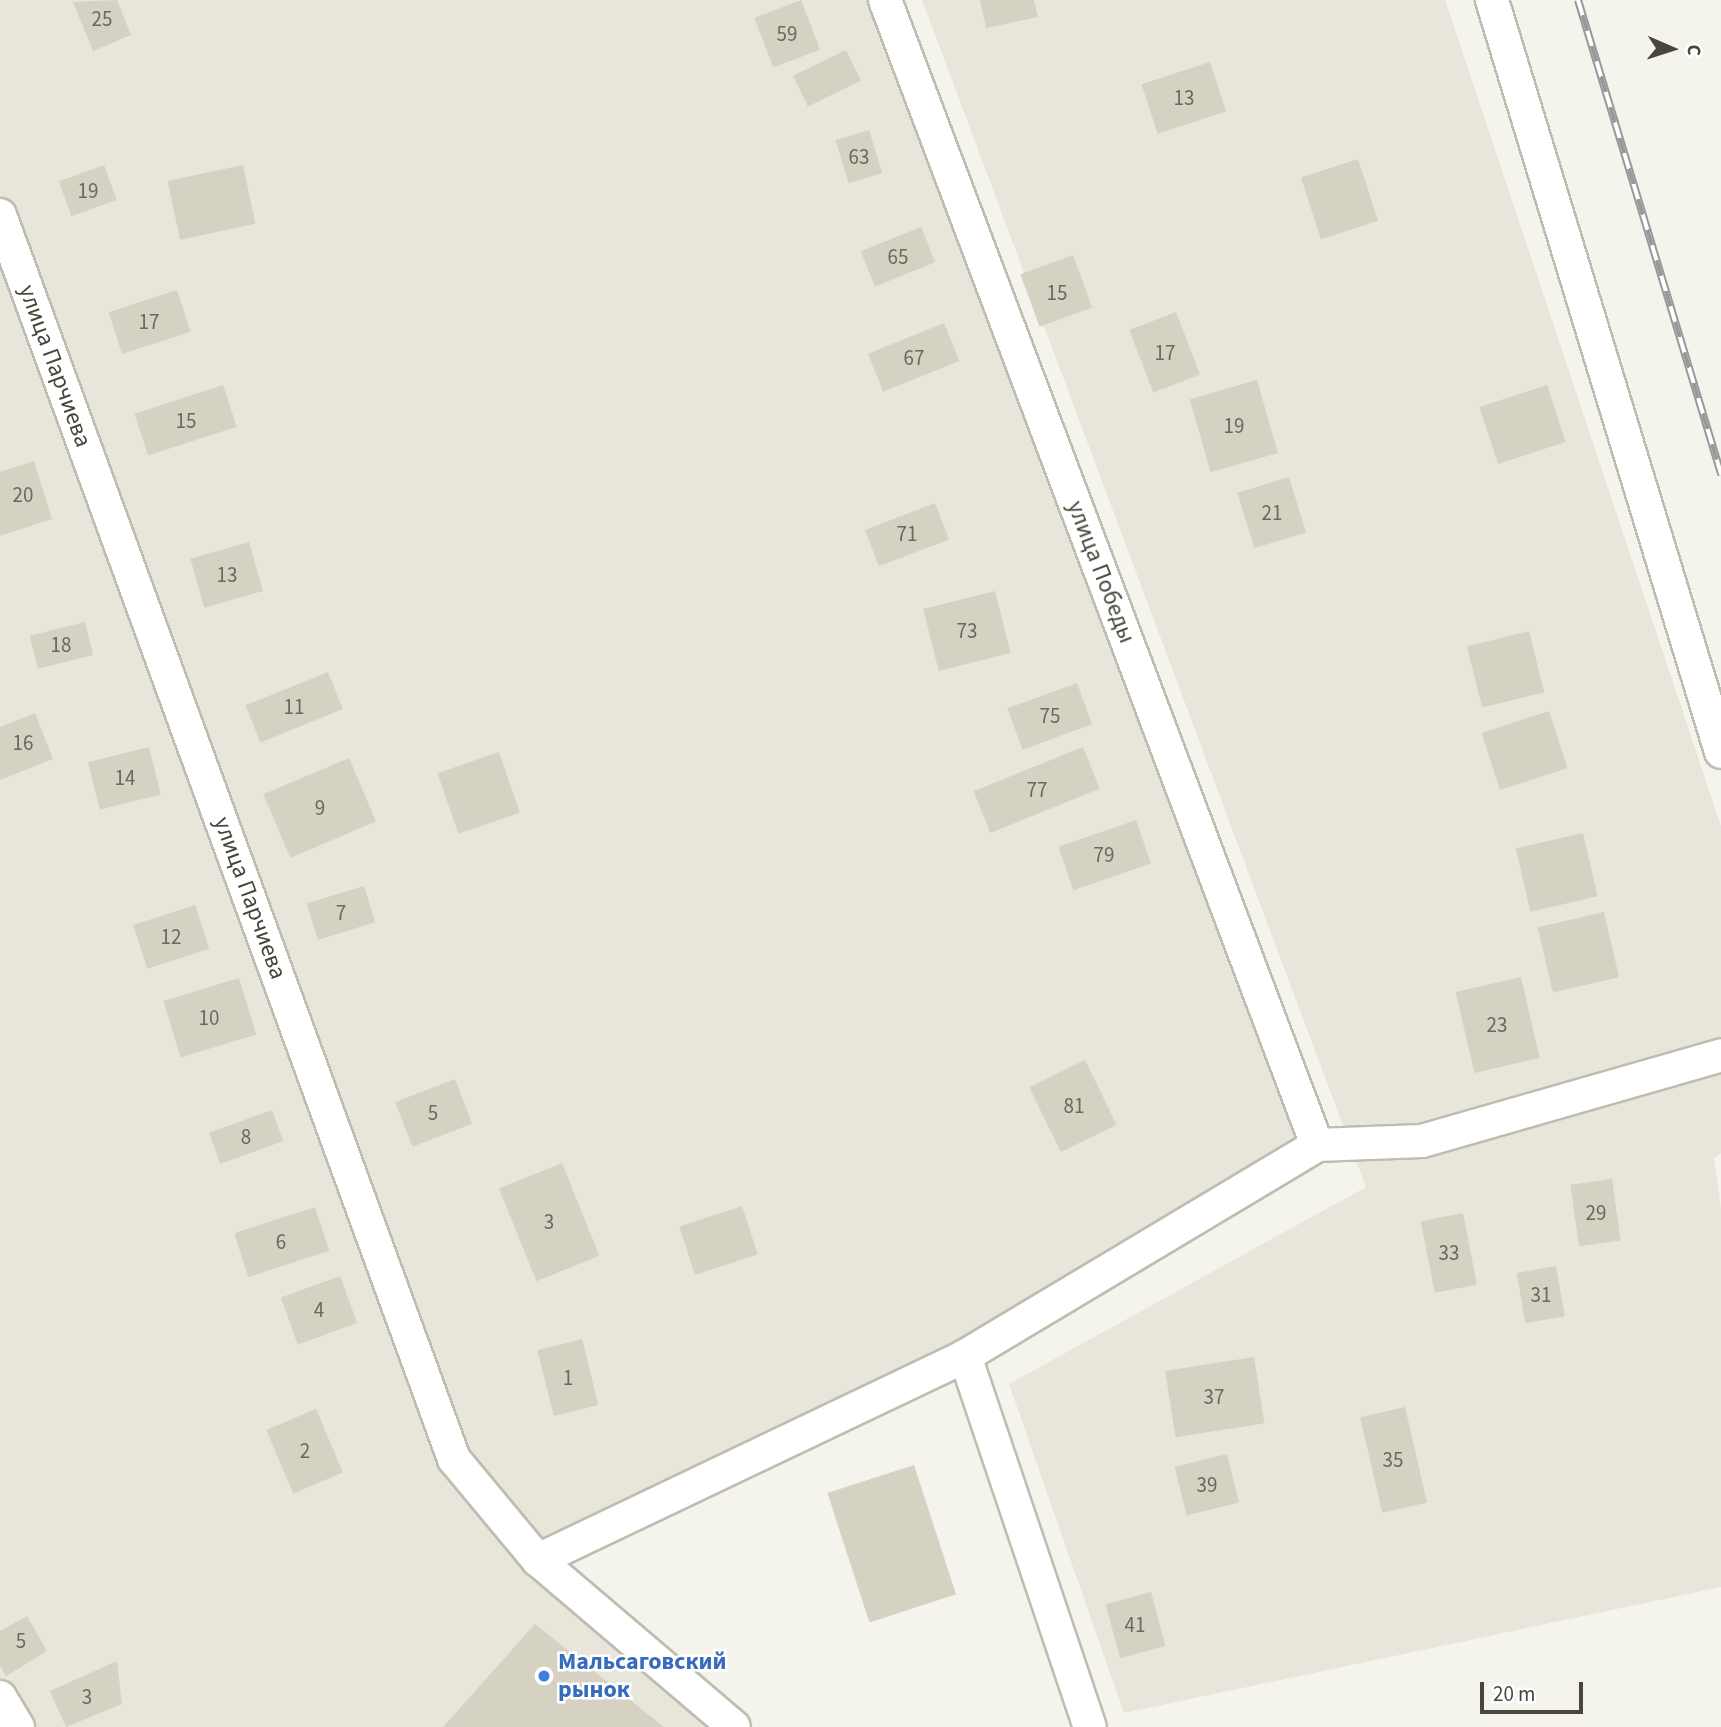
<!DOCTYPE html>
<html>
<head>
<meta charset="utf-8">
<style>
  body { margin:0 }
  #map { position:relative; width:1721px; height:1727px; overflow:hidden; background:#f4f3ec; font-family:"Source Sans 3",sans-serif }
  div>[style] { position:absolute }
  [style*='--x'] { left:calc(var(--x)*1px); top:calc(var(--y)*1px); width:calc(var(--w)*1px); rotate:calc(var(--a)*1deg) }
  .residential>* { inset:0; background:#e8e6db }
  .building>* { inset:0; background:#d5d1c3; transform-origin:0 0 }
  .roads { filter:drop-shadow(2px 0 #bfbcb0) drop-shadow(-2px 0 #bfbcb0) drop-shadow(0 2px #bfbcb0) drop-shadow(0 -2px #bfbcb0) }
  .minor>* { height:32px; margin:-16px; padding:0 16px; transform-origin:16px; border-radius:16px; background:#fff }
  .rail>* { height:8px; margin-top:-4px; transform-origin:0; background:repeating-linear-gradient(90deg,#fff 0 16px,#999 0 32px); box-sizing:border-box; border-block:2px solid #999 }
  .dots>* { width:19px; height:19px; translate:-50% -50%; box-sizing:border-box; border:4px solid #fff; border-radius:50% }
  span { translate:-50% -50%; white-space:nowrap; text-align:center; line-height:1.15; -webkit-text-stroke:5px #fff; paint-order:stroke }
  .number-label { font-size:21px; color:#6b685c }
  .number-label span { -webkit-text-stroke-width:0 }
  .street-label { font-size:24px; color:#48453a }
  .shop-label { font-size:24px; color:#366cbe; font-weight:700 }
  .left { translate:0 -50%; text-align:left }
  .north { position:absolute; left:1637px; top:14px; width:70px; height:70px; -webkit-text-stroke:5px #fff; paint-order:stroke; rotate:93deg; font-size:19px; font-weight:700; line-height:28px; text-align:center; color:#48453a }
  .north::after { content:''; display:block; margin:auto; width:24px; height:32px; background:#48453a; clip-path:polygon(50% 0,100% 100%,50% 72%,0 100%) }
  .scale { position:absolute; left:1480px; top:1682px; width:103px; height:32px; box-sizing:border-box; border:4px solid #48453a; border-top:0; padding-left:9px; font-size:21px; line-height:24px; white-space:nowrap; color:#48453a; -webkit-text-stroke:5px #fff; paint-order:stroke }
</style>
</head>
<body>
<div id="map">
  <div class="residential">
    <i style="clip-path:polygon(0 0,885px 0,1317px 1145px,965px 1356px,538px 1560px,734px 1727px,0 1727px)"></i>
    <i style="clip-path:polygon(922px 0,1445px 0,1721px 826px,1721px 1153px,1714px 1158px,1721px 1209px,1721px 1587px,1124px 1713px,1009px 1384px,1366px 1187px)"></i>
  </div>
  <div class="building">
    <i style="clip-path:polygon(117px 0,131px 35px,93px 51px,73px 2px)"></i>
    <i style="left:801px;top:0;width:53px;height:50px;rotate:69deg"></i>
    <i style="clip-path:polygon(980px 0,1034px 0,1038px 17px,986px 28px)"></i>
    <i style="left:846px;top:50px;width:34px;height:59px;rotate:64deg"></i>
    <i style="left:1210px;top:62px;width:52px;height:72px;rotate:72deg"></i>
    <i style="left:869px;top:130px;width:45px;height:35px;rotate:73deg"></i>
    <i style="left:1358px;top:159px;width:65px;height:60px;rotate:72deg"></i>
    <i style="left:104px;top:165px;width:37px;height:48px;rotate:70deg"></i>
    <i style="left:243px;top:165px;width:60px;height:77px;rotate:78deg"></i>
    <i style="left:921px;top:227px;width:38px;height:65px;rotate:68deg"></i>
    <i style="left:1073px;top:255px;width:56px;height:56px;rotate:70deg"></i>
    <i style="left:177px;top:290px;width:44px;height:72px;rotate:72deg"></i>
    <i style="left:1176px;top:312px;width:67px;height:50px;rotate:69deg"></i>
    <i style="left:944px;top:323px;width:41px;height:82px;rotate:68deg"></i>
    <i style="left:1257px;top:380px;width:76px;height:70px;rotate:74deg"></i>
    <i style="left:223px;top:385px;width:44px;height:93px;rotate:72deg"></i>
    <i style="left:1547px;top:385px;width:60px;height:71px;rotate:72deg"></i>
    <i style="clip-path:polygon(34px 461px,52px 519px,0 536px,0 472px)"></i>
    <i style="left:1289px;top:477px;width:58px;height:54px;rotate:73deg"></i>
    <i style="left:935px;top:503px;width:39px;height:75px;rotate:69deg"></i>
    <i style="left:249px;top:542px;width:51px;height:61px;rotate:74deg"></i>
    <i style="left:995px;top:591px;width:64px;height:74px;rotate:76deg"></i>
    <i style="left:85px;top:622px;width:34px;height:57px;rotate:76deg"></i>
    <i style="left:1529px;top:631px;width:63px;height:64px;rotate:76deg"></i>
    <i style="left:328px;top:672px;width:40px;height:89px;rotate:68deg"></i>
    <i style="left:1077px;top:683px;width:44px;height:74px;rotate:70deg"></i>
    <i style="left:1549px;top:711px;width:60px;height:71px;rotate:72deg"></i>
    <i style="clip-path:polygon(35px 713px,53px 759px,0 780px,0 727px)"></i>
    <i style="left:149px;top:747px;width:49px;height:63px;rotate:76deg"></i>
    <i style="left:1083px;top:747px;width:45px;height:118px;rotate:68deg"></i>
    <i style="left:499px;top:752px;width:64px;height:65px;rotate:71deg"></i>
    <i style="left:349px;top:758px;width:69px;height:93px;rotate:67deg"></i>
    <i style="left:1136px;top:820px;width:46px;height:82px;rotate:71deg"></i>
    <i style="left:1583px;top:833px;width:65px;height:69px;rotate:77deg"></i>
    <i style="left:364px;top:886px;width:38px;height:60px;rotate:73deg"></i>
    <i style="left:195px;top:905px;width:46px;height:65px;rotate:72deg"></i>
    <i style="left:1604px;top:912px;width:67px;height:68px;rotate:77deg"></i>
    <i style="left:1521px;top:977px;width:83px;height:67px;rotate:77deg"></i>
    <i style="left:239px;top:978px;width:59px;height:79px;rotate:73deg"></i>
    <i style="left:1085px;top:1060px;width:72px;height:62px;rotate:64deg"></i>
    <i style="left:455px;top:1079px;width:48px;height:64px;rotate:69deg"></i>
    <i style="left:272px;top:1110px;width:33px;height:67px;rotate:70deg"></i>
    <i style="left:562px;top:1163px;width:100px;height:68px;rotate:68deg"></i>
    <i style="left:1612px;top:1179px;width:62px;height:42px;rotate:82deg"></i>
    <i style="left:742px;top:1206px;width:51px;height:66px;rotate:72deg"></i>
    <i style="left:315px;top:1207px;width:46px;height:85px;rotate:72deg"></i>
    <i style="left:1463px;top:1213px;width:73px;height:43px;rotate:79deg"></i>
    <i style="left:1556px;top:1266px;width:51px;height:40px;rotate:80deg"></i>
    <i style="left:340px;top:1276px;width:50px;height:63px;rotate:70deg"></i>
    <i style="left:582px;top:1339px;width:68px;height:46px;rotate:76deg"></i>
    <i style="left:1254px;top:1357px;width:67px;height:90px;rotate:81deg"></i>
    <i style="left:1405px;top:1407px;width:98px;height:46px;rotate:77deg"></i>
    <i style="left:316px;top:1409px;width:69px;height:54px;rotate:67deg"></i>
    <i style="left:1227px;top:1454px;width:50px;height:54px;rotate:76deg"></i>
    <i style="left:914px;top:1465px;width:136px;height:91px;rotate:72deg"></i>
    <i style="left:1151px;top:1592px;width:56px;height:47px;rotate:75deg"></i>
    <i style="clip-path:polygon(27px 1616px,47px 1651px,6px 1676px,0 1666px,0 1631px)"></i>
    <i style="clip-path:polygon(535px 1624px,664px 1727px,443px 1727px)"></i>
    <i style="clip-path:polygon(117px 1661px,122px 1704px,66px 1727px,50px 1691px)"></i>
  </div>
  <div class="roads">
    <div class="minor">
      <i style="--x:885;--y:0;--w:1224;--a:69.33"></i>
      <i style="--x:1492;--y:0;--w:786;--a:73.06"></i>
      <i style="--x:0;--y:215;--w:1324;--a:69.95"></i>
      <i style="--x:454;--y:1459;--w:131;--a:50.3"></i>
      <i style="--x:538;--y:1560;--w:257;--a:40.4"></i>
      <i style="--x:965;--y:1356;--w:391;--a:71.4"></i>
      <i style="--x:538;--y:1560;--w:473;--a:-25.5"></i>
      <i style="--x:965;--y:1356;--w:410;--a:-30.9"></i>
      <i style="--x:1317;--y:1145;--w:105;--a:-2.2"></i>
      <i style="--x:1422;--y:1141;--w:311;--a:-16"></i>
      <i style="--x:0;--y:1697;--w:35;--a:59"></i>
    </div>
  </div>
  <div class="rail">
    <i style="--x:1578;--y:0;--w:496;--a:73.2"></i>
  </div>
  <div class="dots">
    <i style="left:544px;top:1676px;background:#3f7fe0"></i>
  </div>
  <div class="number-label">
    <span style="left:102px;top:19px">25</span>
    <span style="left:787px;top:34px">59</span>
    <span style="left:1184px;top:98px">13</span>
    <span style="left:859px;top:157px">63</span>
    <span style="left:88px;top:191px">19</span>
    <span style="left:898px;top:257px">65</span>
    <span style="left:1057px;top:293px">15</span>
    <span style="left:149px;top:322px">17</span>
    <span style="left:1165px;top:353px">17</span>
    <span style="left:914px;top:358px">67</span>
    <span style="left:186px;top:421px">15</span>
    <span style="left:1234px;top:426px">19</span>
    <span style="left:23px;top:495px">20</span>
    <span style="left:1272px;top:513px">21</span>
    <span style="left:907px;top:534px">71</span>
    <span style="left:227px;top:575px">13</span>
    <span style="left:967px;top:631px">73</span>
    <span style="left:61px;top:645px">18</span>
    <span style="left:294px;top:707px">11</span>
    <span style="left:1050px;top:716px">75</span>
    <span style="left:23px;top:743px">16</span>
    <span style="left:125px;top:778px">14</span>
    <span style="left:1037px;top:790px">77</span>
    <span style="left:320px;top:808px">9</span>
    <span style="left:1104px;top:855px">79</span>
    <span style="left:341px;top:913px">7</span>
    <span style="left:171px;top:937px">12</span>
    <span style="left:209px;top:1018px">10</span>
    <span style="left:1497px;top:1025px">23</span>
    <span style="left:1074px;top:1106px">81</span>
    <span style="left:433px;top:1113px">5</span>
    <span style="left:246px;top:1137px">8</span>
    <span style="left:1596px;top:1213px">29</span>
    <span style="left:549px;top:1222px">3</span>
    <span style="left:281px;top:1242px">6</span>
    <span style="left:1449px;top:1253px">33</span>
    <span style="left:1541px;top:1295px">31</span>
    <span style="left:319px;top:1310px">4</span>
    <span style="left:568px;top:1378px">1</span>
    <span style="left:1214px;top:1397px">37</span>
    <span style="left:305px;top:1451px">2</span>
    <span style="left:1393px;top:1460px">35</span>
    <span style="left:1207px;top:1485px">39</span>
    <span style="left:1135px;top:1625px">41</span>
    <span style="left:21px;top:1641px">5</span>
    <span style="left:87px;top:1697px">3</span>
  </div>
  <div class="street-label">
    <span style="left:55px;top:366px;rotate:70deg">улица Парчиева</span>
    <span style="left:1101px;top:572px;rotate:69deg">улица Победы</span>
    <span style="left:250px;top:898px;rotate:70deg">улица Парчиева</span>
  </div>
  <div class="shop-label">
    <span class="left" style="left:558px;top:1676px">Мальсаговский<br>рынок</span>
  </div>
  <div class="north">С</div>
  <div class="scale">20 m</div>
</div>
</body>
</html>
